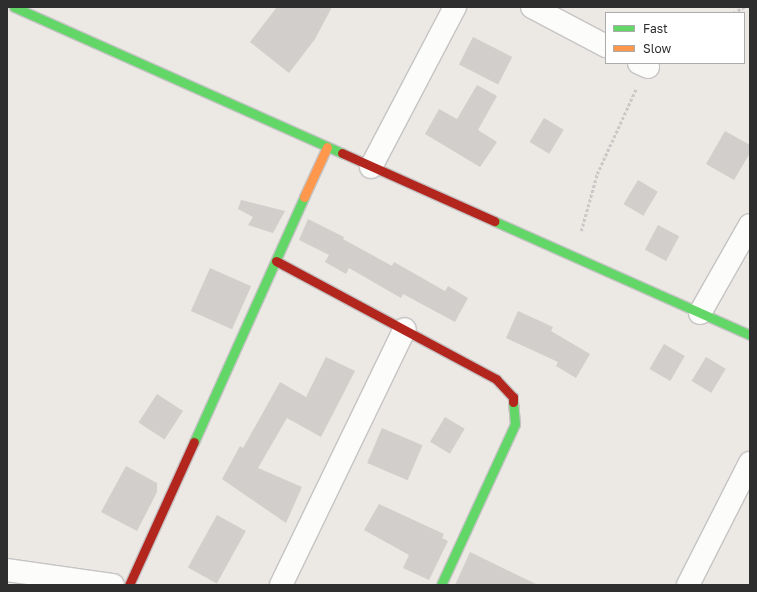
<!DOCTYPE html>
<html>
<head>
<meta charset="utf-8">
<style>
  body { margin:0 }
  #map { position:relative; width:757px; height:592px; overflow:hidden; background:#ece8e4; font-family:"Golos Text",sans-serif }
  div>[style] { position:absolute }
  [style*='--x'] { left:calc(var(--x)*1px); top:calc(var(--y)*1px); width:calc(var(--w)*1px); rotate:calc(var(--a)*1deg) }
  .building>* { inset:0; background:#d1cecb; transform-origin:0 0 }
  .path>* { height:2.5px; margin-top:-1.25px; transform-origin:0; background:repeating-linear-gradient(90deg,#c9c9c8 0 3px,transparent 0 5px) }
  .roads { filter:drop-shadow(1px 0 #c5c4c5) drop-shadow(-1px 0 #c5c4c5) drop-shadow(0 1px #c5c4c5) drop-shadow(0 -1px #c5c4c5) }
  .street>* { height:22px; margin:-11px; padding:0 11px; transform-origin:11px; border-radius:11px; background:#fcfcfb }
  .fast>* { height:9px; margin:-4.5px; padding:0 4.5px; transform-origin:4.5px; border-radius:4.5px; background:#63d668 }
  .slow>* { height:9px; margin:-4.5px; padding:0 4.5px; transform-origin:4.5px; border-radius:4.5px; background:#ff974d }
  .jam>* { height:9px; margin:-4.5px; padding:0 4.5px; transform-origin:4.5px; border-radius:4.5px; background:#b3261e }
  span { translate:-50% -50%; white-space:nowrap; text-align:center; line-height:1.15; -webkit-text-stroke:3px #fff; paint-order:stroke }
  .frame { position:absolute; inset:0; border:8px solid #2e2e2e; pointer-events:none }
  .legend { position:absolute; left:605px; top:12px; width:140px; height:52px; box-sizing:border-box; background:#fff; border:1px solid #ababab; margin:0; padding:5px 7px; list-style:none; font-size:12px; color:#2e2e2e }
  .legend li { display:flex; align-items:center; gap:8px; height:20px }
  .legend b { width:20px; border:1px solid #ababab }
</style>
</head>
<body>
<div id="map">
  <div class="building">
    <i style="clip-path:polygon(277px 7px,332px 7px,315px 39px,289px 73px,250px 42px)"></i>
    <i style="left:473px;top:37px;width:44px;height:31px;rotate:27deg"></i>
    <i style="clip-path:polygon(477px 85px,497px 96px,478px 130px,497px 142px,480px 167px,425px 134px,439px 109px,457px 119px)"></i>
    <i style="left:544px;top:118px;width:23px;height:28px;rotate:31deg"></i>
    <i style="clip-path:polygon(725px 131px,750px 145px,750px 153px,734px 180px,706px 164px)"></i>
    <i style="left:638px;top:180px;width:23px;height:28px;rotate:31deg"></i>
    <i style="clip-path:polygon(241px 200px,285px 211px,273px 233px,248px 225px,253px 217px,238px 209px)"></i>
    <i style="clip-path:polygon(308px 219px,344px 237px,343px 239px,392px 266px,394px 262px,445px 291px,448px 286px,468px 298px,455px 322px,403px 294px,401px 298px,349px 268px,346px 274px,325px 262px,329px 255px,299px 240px)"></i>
    <i style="left:658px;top:225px;width:24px;height:28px;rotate:28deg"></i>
    <i style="left:210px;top:268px;width:45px;height:47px;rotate:24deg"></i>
    <i style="clip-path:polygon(518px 311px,553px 327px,551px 331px,590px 354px,576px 378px,556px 366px,558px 362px,506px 338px)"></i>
    <i style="left:664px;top:344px;width:24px;height:29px;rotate:30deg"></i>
    <i style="clip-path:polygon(326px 357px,355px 371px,321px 437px,287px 418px,258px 468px,302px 487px,286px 523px,222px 479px,240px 446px,243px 448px,280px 382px,306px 397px)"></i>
    <i style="left:706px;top:357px;width:23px;height:28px;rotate:31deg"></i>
    <i style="left:157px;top:394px;width:31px;height:34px;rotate:33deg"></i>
    <i style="left:445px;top:417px;width:23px;height:29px;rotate:31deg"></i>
    <i style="left:382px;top:428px;width:44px;height:38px;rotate:23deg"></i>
    <i style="clip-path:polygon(126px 466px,157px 483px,157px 492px,137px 531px,101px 512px)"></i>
    <i style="clip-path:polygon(379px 504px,444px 534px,442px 538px,448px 541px,429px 580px,403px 568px,409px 555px,364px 530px)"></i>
    <i style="left:217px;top:515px;width:33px;height:60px;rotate:29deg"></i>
    <i style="clip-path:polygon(470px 552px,538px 585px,455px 585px)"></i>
  </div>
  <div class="path">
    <i style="--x:733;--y:13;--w:13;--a:-29"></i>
    <i style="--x:581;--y:231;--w:59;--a:-74.3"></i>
    <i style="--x:597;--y:174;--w:94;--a:-65.4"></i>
  </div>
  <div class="roads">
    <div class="street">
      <i style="--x:532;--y:7;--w:84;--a:27.8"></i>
      <i style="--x:639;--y:63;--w:10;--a:24"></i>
      <i style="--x:371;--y:167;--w:181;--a:-62.3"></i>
      <i style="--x:700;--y:313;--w:101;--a:-60.4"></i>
      <i style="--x:7;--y:570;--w:107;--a:8.1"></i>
      <i style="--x:281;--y:585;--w:284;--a:-64.2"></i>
      <i style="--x:688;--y:585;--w:137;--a:-63.1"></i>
    </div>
    <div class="fast">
      <i style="--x:14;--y:7;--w:359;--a:24"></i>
      <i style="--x:494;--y:221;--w:280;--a:24"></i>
      <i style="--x:194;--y:442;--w:269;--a:-65.8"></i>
      <i style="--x:441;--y:585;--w:177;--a:-65.3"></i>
      <i style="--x:515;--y:424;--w:22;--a:-95"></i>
    </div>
    <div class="slow">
      <i style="--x:304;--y:197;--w:55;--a:-65.3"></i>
    </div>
    <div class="jam">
      <i style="--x:342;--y:153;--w:167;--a:24.1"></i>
      <i style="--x:276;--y:261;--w:250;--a:28.2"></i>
      <i style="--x:496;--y:379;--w:25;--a:47"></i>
      <i style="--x:513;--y:397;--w:5;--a:90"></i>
      <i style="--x:129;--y:585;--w:157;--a:-65.6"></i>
    </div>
  </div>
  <div class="frame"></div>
  <ul class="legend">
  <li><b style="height:5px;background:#63d668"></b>Fast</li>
  <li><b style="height:5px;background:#ff974d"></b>Slow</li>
  </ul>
</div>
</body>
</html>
